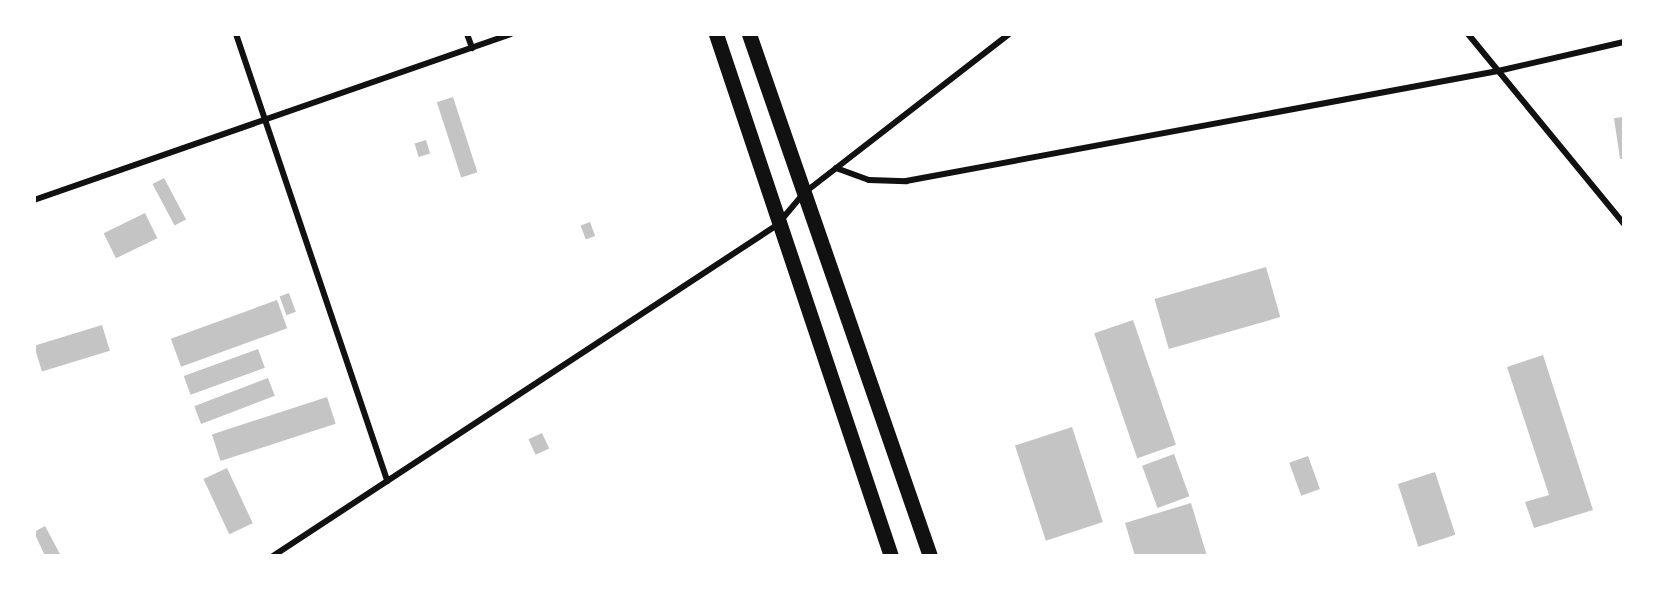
<!DOCTYPE html>
<html>
<head>
<meta charset="utf-8">
<style>
  body { margin:0 }
  #map { position:relative; width:1658px; height:590px; overflow:hidden; background:#fff; font-family:Quicksand,sans-serif }
  div>[style] { position:absolute }
  [style*='--x'] { left:calc(var(--x)*1px); top:calc(var(--y)*1px); width:calc(var(--w)*1px); rotate:calc(var(--a)*1deg) }
  .building>* { inset:0; background:#c4c4c4; transform-origin:0 0 }
  .minor>* { height:6px; margin:-3px; padding:0 3px; transform-origin:3px; border-radius:3px; background:#111 }
  .primary>* { height:15px; margin:-7.5px; padding:0 7.5px; transform-origin:7.5px; border-radius:7.5px; background:#111 }
  span { translate:-50% -50%; white-space:nowrap; text-align:center; line-height:1.15; -webkit-text-stroke:6px #fff; paint-order:stroke }
  .frame { position:absolute; inset:0; border:36px solid #fff; pointer-events:none }
</style>
</head>
<body>
<div id="map">
  <div class="building">
    <i style="left:453px;top:97px;width:79px;height:17px;rotate:72deg"></i>
    <i style="clip-path:polygon(1624px 117px,1624px 159px,1620px 159px,1614px 118px)"></i>
    <i style="left:426px;top:140px;width:14px;height:12px;rotate:73deg"></i>
    <i style="left:164px;top:178px;width:47px;height:13px;rotate:62deg"></i>
    <i style="left:145px;top:213px;width:28px;height:46px;rotate:64deg"></i>
    <i style="left:590px;top:222px;width:15px;height:10px;rotate:70deg"></i>
    <i style="left:1266px;top:267px;width:52px;height:116px;rotate:74deg"></i>
    <i style="left:289px;top:293px;width:20px;height:10px;rotate:70deg"></i>
    <i style="left:277px;top:300px;width:30px;height:113px;rotate:70deg"></i>
    <i style="left:1133px;top:320px;width:132px;height:41px;rotate:71deg"></i>
    <i style="left:102px;top:325px;width:27px;height:71px;rotate:73deg"></i>
    <i style="left:258px;top:349px;width:20px;height:79px;rotate:70deg"></i>
    <i style="clip-path:polygon(1543px 355px,1593px 510px,1534px 528px,1525px 502px,1549px 495px,1507px 367px)"></i>
    <i style="left:268px;top:378px;width:19px;height:79px;rotate:69deg"></i>
    <i style="left:327px;top:397px;width:28px;height:121px;rotate:72deg"></i>
    <i style="left:1072px;top:427px;width:100px;height:60px;rotate:72deg"></i>
    <i style="left:542px;top:433px;width:17px;height:15px;rotate:65deg"></i>
    <i style="left:1174px;top:454px;width:45px;height:34px;rotate:70deg"></i>
    <i style="left:1308px;top:456px;width:35px;height:20px;rotate:70deg"></i>
    <i style="left:227px;top:468px;width:61px;height:26px;rotate:65deg"></i>
    <i style="left:1435px;top:472px;width:66px;height:39px;rotate:72deg"></i>
    <i style="clip-path:polygon(1191px 503px,1207px 556px,1135px 556px,1125px 523px)"></i>
    <i style="clip-path:polygon(45px 526px,61px 556px,45px 556px,34px 532px)"></i>
  </div>
  <div class="minor">
    <i style="--x:236;--y:34;--w:472;--a:71.3"></i>
    <i style="--x:467;--y:34;--w:15;--a:70"></i>
    <i style="--x:1468;--y:34;--w:246;--a:50.6"></i>
    <i style="--x:836;--y:168;--w:35;--a:20"></i>
    <i style="--x:869;--y:180;--w:37;--a:2"></i>
    <i style="--x:906;--y:181;--w:602;--a:-10.53"></i>
    <i style="--x:1498;--y:71;--w:129;--a:-13"></i>
    <i style="--x:34;--y:200;--w:505;--a:-19.19"></i>
    <i style="--x:273;--y:556;--w:603;--a:-33.29"></i>
    <i style="--x:777;--y:225;--w:42;--a:-49.8"></i>
    <i style="--x:804;--y:193;--w:259;--a:-37.8"></i>
  </div>
  <div class="primary">
    <i style="--x:716;--y:34;--w:551;--a:71.47"></i>
    <i style="--x:749;--y:34;--w:552;--a:70.88"></i>
  </div>
  <div class="frame"></div>
</div>
</body>
</html>
